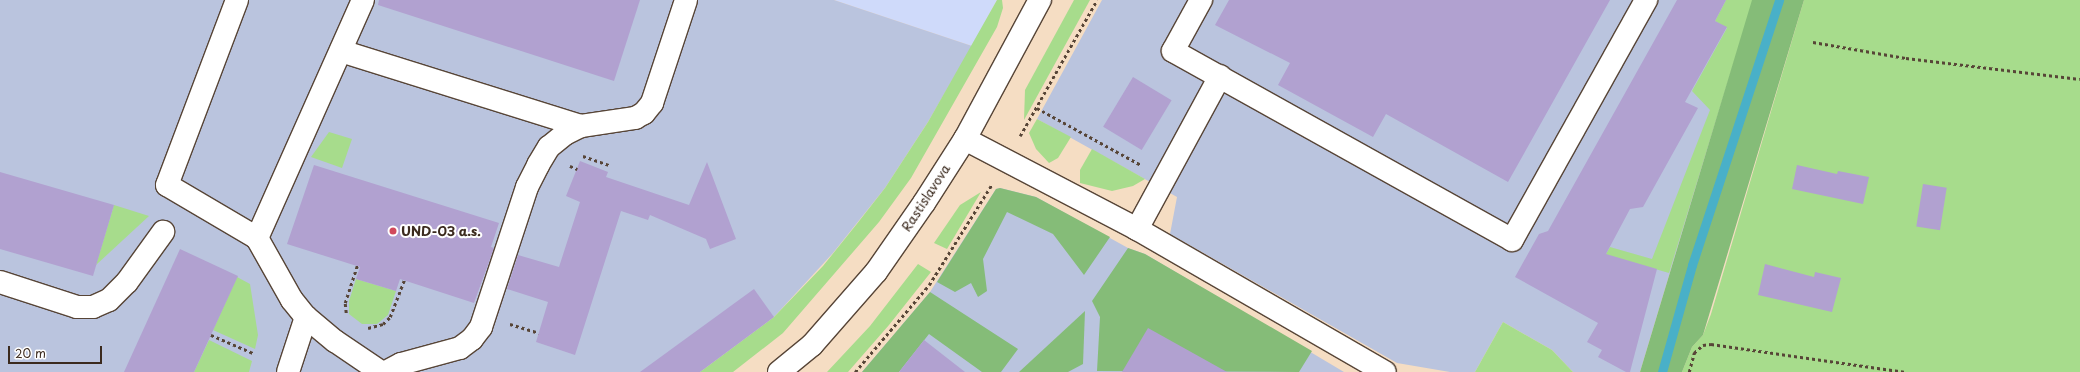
<!DOCTYPE html>
<html>
<head>
<meta charset="utf-8">
<style>
  body { margin:0 }
  #map { position:relative; width:2080px; height:372px; overflow:hidden; background:#f5ddc3; font-family:"Playpen Sans",sans-serif }
  div>[style] { position:absolute }
  [style*='--x'] { left:calc(var(--x)*1px); top:calc(var(--y)*1px); width:calc(var(--w)*1px); rotate:calc(var(--a)*1deg) }
  .built>* { inset:0; background:#cfdafa }
  .industrial>* { inset:0; background:#bac4de }
  .green>* { inset:0; background:#a7dc8c }
  .forest>* { inset:0; background:#85bc78 }
  .stream>* { height:9px; margin:-4.5px; padding:0 4.5px; transform-origin:4.5px; border-radius:4.5px; background:#49b0c8 }
  .building>* { inset:0; background:#b1a1d0; transform-origin:0 0 }
  .path>* { height:2.5px; margin-top:-1.25px; transform-origin:0; background:repeating-linear-gradient(90deg,#574537 0 3px,transparent 0 6px) }
  .roads { filter:drop-shadow(1px 0 #574537) drop-shadow(-1px 0 #574537) drop-shadow(0 1px #574537) drop-shadow(0 -1px #574537) }
  .minor>* { height:22px; margin:-11px; padding:0 11px; transform-origin:11px; border-radius:11px; background:#fff }
  .dots>* { width:11px; height:11px; translate:-50% -50%; box-sizing:border-box; border:2px solid #fff; border-radius:50% }
  span { translate:-50% -50%; white-space:nowrap; text-align:center; line-height:1.15; -webkit-text-stroke:4px #fff; paint-order:stroke }
  .street-label { font-size:13px; color:#3b2a1e }
  .poi-label { font-size:13px; color:#3b2a1e; font-weight:700 }
  .left { translate:0 -50%; text-align:left }
  .scale { position:absolute; left:8px; top:346px; width:94px; height:18px; box-sizing:border-box; border:2px solid #3b2a1e; border-top:0; padding-left:5px; font-size:12px; line-height:14px; white-space:nowrap; color:#3b2a1e; -webkit-text-stroke:3px #fff; paint-order:stroke }
</style>
</head>
<body>
<div id="map">
  <div class="built">
    <i style="clip-path:polygon(834px 0,997px 0,972px 46px)"></i>
  </div>
  <div class="industrial">
    <i style="clip-path:polygon(0 0,834px 0,972px 46px,928px 122px,885px 188px,833px 253px,774px 317px,700px 372px,0 372px)"></i>
    <i style="clip-path:polygon(1102px 0,1752px 0,1640px 372px,1573px 372px,1552px 350px,1503px 322px,1475px 372px,1450px 372px,1397px 363px,1170px 234px,1177px 197px,1037px 119px)"></i>
    <i style="clip-path:polygon(1000px 188px,1036px 197px,1128px 248px,1145px 254px,1344px 372px,862px 372px,930px 292px,996px 189px)"></i>
  </div>
  <div class="green">
    <i style="clip-path:polygon(997px 0,1002px 0,1003px 8px,997px 27px,911px 178px,879px 222px,783px 333px,733px 372px,700px 372px,774px 317px,823px 266px,856px 225px,885px 188px,928px 122px)"></i>
    <i style="clip-path:polygon(1074px 0,1090px 0,1024px 120px,1025px 90px)"></i>
    <i style="clip-path:polygon(1726px 0,1753px 0,1669px 273px,1631px 262px,1602px 261px,1610px 247px,1652px 259px,1710px 110px,1692px 91px,1727px 28px,1715px 21px)"></i>
    <i style="clip-path:polygon(1804px 0,2080px 0,2080px 372px,1682px 372px,1692px 347px,1703px 335px,1711px 314px)"></i>
    <i style="clip-path:polygon(1037px 119px,1071px 137px,1058px 158px,1049px 163px,1036px 149px,1029px 133px)"></i>
    <i style="clip-path:polygon(329px 132px,352px 139px,342px 168px,311px 157px)"></i>
    <i style="clip-path:polygon(1092px 149px,1145px 179px,1133px 186px,1112px 191px,1080px 183px,1080px 170px)"></i>
    <i style="clip-path:polygon(981px 192px,947px 249px,934px 243px,960px 205px)"></i>
    <i style="clip-path:polygon(114px 205px,149px 216px,96px 265px)"></i>
    <i style="clip-path:polygon(918px 264px,931px 272px,889px 325px,848px 372px,827px 372px,870px 326px)"></i>
    <i style="clip-path:polygon(237px 277px,250px 284px,258px 335px,255px 349px,213px 330px)"></i>
    <i style="clip-path:polygon(356px 279px,396px 291px,388px 315px,377px 324px,362px 324px,349px 314px,349px 301px)"></i>
    <i style="clip-path:polygon(1503px 322px,1552px 350px,1573px 372px,1475px 372px)"></i>
    <i style="clip-path:polygon(209px 340px,252px 361px,249px 372px,194px 372px)"></i>
  </div>
  <div class="forest">
    <i style="clip-path:polygon(1752px 0,1804px 0,1703px 335px,1692px 347px,1682px 372px,1640px 372px)"></i>
    <i style="clip-path:polygon(1000px 188px,1036px 197px,1110px 237px,1084px 275px,1053px 234px,1007px 212px,983px 259px,987px 291px,978px 297px,971px 283px,955px 292px,937px 282px,996px 189px)"></i>
    <i style="clip-path:polygon(1128px 248px,1145px 254px,1312px 351px,1299px 372px,1097px 371px,1100px 317px,1092px 301px)"></i>
    <i style="clip-path:polygon(930px 292px,1018px 349px,1001px 372px,982px 372px,929px 334px,899px 372px,862px 372px)"></i>
    <i style="clip-path:polygon(1085px 311px,1083px 364px,1068px 372px,1019px 372px)"></i>
  </div>
  <div class="stream">
    <i style="--x:1662;--y:372;--w:111;--a:-74.3"></i>
    <i style="--x:1692;--y:265;--w:279;--a:-71.8"></i>
  </div>
  <div class="building">
    <i style="clip-path:polygon(379px 0,640px 0,614px 81px,378px 5px)"></i>
    <i style="clip-path:polygon(1229px 0,1610px 0,1508px 182px,1386px 114px,1373px 137px,1278px 85px,1290px 63px,1215px 25px)"></i>
    <i style="clip-path:polygon(1677px 0,1726px 0,1715px 21px,1727px 27px,1685px 102px,1698px 108px,1643px 207px,1630px 209px,1606px 254px,1657px 269px,1630px 372px,1626px 372px,1598px 357px,1602px 350px,1587px 342px,1598px 323px,1515px 277px,1539px 234px,1548px 231px)"></i>
    <i style="left:1133px;top:77px;width:45px;height:58px;rotate:31deg"></i>
    <i style="clip-path:polygon(580px 161px,608px 172px,606px 177px,689px 205px,707px 162px,736px 239px,710px 249px,706px 239px,650px 215px,648px 220px,621px 211px,575px 355px,536px 342px,548px 302px,507px 289px,518px 255px,559px 267px,580px 202px,566px 196px)"></i>
    <i style="clip-path:polygon(314px 165px,499px 223px,491px 247px,494px 248px,474px 303px,400px 279px,396px 291px,356px 279px,360px 267px,287px 244px)"></i>
    <i style="clip-path:polygon(1797px 165px,1837px 174px,1838px 171px,1869px 177px,1863px 204px,1792px 189px)"></i>
    <i style="clip-path:polygon(0 172px,114px 205px,93px 276px,0 249px)"></i>
    <i style="left:1923px;top:184px;width:24px;height:43px;rotate:9deg"></i>
    <i style="clip-path:polygon(180px 249px,238px 276px,194px 372px,124px 372px)"></i>
    <i style="clip-path:polygon(1765px 264px,1814px 277px,1815px 272px,1841px 278px,1832px 312px,1758px 295px)"></i>
    <i style="clip-path:polygon(754px 289px,774px 317px,700px 372px,640px 372px)"></i>
    <i style="clip-path:polygon(1148px 328px,1227px 372px,1122px 372px)"></i>
    <i style="clip-path:polygon(924px 340px,965px 372px,899px 372px)"></i>
  </div>
  <div class="path">
    <i style="--x:1813;--y:42;--w:94;--a:9.8"></i>
    <i style="--x:1906;--y:58;--w:175;--a:6.9"></i>
    <i style="--x:1037;--y:108;--w:119;--a:28.7"></i>
    <i style="--x:1020;--y:136;--w:156;--a:-60.5"></i>
    <i style="--x:583;--y:156;--w:28;--a:19"></i>
    <i style="--x:570;--y:166;--w:8;--a:23"></i>
    <i style="--x:346;--y:313;--w:10;--a:-96"></i>
    <i style="--x:345;--y:303;--w:40;--a:-72"></i>
    <i style="--x:510;--y:324;--w:30;--a:17"></i>
    <i style="--x:368;--y:328;--w:16;--a:-15"></i>
    <i style="--x:383;--y:324;--w:10;--a:-45"></i>
    <i style="--x:390;--y:317;--w:40;--a:-69"></i>
    <i style="--x:211;--y:335;--w:46;--a:23.2"></i>
    <i style="--x:855;--y:372;--w:114;--a:-49.6"></i>
    <i style="--x:929;--y:285;--w:119;--a:-58"></i>
    <i style="--x:1689;--y:372;--w:20;--a:-75"></i>
    <i style="--x:1694;--y:353;--w:12;--a:-42"></i>
    <i style="--x:1703;--y:345;--w:8;--a:-7"></i>
    <i style="--x:1711;--y:344;--w:197;--a:8.2"></i>
  </div>
  <div class="roads">
    <div class="minor">
      <i style="--x:237;--y:0;--w:198;--a:110.7"></i>
      <i style="--x:167;--y:185;--w:104;--a:30.5"></i>
      <i style="--x:363;--y:0;--w:261;--a:114"></i>
      <i style="--x:257;--y:238;--w:71;--a:60.6"></i>
      <i style="--x:292;--y:300;--w:22;--a:51"></i>
      <i style="--x:306;--y:317;--w:38;--a:40"></i>
      <i style="--x:335;--y:341;--w:55;--a:34"></i>
      <i style="--x:1201;--y:0;--w:58;--a:118.8"></i>
      <i style="--x:1173;--y:51;--w:388;--a:29.1"></i>
      <i style="--x:1512;--y:240;--w:275;--a:-60.8"></i>
      <i style="--x:341;--y:51;--w:251;--a:17.4"></i>
      <i style="--x:965;--y:139;--w:194;--a:27.6"></i>
      <i style="--x:1137;--y:229;--w:286;--a:30"></i>
      <i style="--x:1137;--y:229;--w:174;--a:-61.5"></i>
      <i style="--x:0;--y:282;--w:81;--a:18"></i>
      <i style="--x:77;--y:307;--w:16;--a:0"></i>
      <i style="--x:93;--y:307;--w:17;--a:-24"></i>
      <i style="--x:109;--y:300;--w:25;--a:-45"></i>
      <i style="--x:127;--y:282;--w:62;--a:-54.2"></i>
      <i style="--x:288;--y:372;--w:58;--a:-71.9"></i>
      <i style="--x:386;--y:372;--w:17;--a:-28"></i>
      <i style="--x:401;--y:364;--w:61;--a:-15.2"></i>
      <i style="--x:460;--y:348;--w:15;--a:-37"></i>
      <i style="--x:472;--y:339;--w:15;--a:-53"></i>
      <i style="--x:481;--y:327;--w:147;--a:-71.8"></i>
      <i style="--x:527;--y:187;--w:25;--a:-63"></i>
      <i style="--x:538;--y:165;--w:21;--a:-59"></i>
      <i style="--x:549;--y:147;--w:21;--a:-39"></i>
      <i style="--x:565;--y:134;--w:18;--a:-27"></i>
      <i style="--x:581;--y:126;--w:55;--a:-8.4"></i>
      <i style="--x:635;--y:118;--w:10;--a:-29"></i>
      <i style="--x:644;--y:113;--w:13;--a:-51"></i>
      <i style="--x:652;--y:103;--w:108;--a:-71.7"></i>
      <i style="--x:779;--y:372;--w:43;--a:-39.3"></i>
      <i style="--x:812;--y:345;--w:97;--a:-48.8"></i>
      <i style="--x:876;--y:272;--w:84;--a:-55.2"></i>
      <i style="--x:924;--y:203;--w:76;--a:-57.4"></i>
      <i style="--x:965;--y:139;--w:158;--a:-61.7"></i>
    </div>
  </div>
  <div class="dots">
    <i style="left:393px;top:231px;background:#d1495b"></i>
  </div>
  <div class="street-label">
    <span style="left:926px;top:198px;rotate:-57deg">Rastislavova</span>
  </div>
  <div class="poi-label">
    <span class="left" style="left:401px;top:231px">UND-03 a.s.</span>
  </div>
  <div class="scale">20 m</div>
</div>
</body>
</html>
